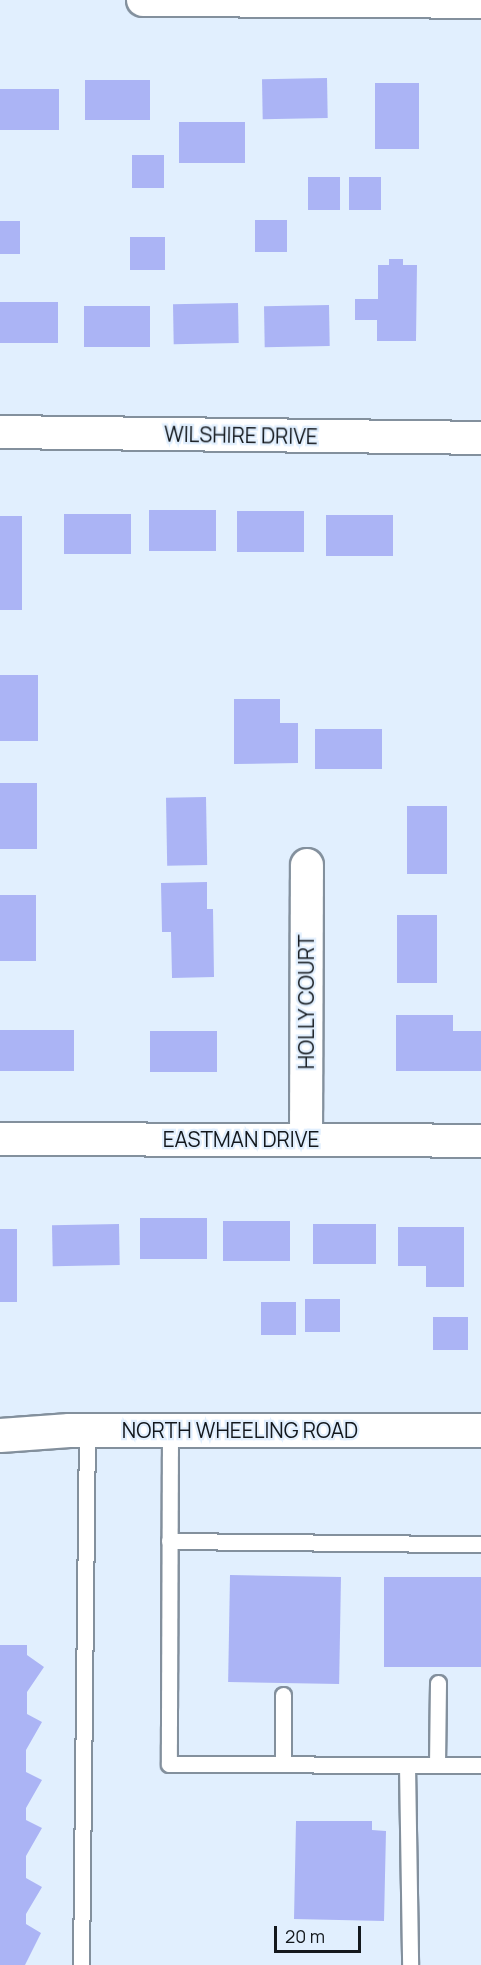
<!DOCTYPE html>
<html>
<head>
<meta charset="utf-8">
<style>
  body { margin:0 }
  #map { position:relative; width:481px; height:1965px; overflow:hidden; background:#e1effe; font-family:Manrope,sans-serif }
  div>[style] { position:absolute }
  [style*='--x'] { left:calc(var(--x)*1px); top:calc(var(--y)*1px); width:calc(var(--w)*1px); rotate:calc(var(--a)*1deg) }
  .building>* { inset:0; background:#abb4f5; transform-origin:0 0 }
  .roads { filter:drop-shadow(2px 0 #83909d) drop-shadow(-2px 0 #83909d) drop-shadow(0 2px #83909d) drop-shadow(0 -2px #83909d) }
  .service>* { height:15px; margin:-7.5px; padding:0 7.5px; transform-origin:7.5px; border-radius:7.5px; background:#fff }
  .minor>* { height:32px; margin:-16px; padding:0 16px; transform-origin:16px; border-radius:16px; background:#fff }
  .tertiary>* { height:33px; margin:-16.5px; padding:0 16.5px; transform-origin:16.5px; border-radius:16.5px; background:#fff }
  span { translate:-50% -50%; white-space:nowrap; text-align:center; line-height:1.15; -webkit-text-stroke:4.5px #e1effe; paint-order:stroke }
  .street-label { font-size:21px; color:#13181d }
  .scale { position:absolute; left:274px; top:1926px; width:87px; height:27px; box-sizing:border-box; border:3px solid #13181d; border-top:0; padding-left:8px; font-size:18px; line-height:21px; white-space:nowrap; color:#13181d; -webkit-text-stroke:4px #e1effe; paint-order:stroke }
</style>
</head>
<body>
<div id="map">
  <div class="building">
    <i style="left:327px;top:78px;width:40px;height:65px;rotate:89deg"></i>
    <i style="left:85px;top:80px;width:65px;height:40px"></i>
    <i style="left:375px;top:83px;width:44px;height:66px"></i>
    <i style="left:0;top:89px;width:59px;height:41px"></i>
    <i style="left:179px;top:122px;width:66px;height:41px"></i>
    <i style="left:132px;top:155px;width:32px;height:33px"></i>
    <i style="left:308px;top:177px;width:32px;height:33px"></i>
    <i style="left:349px;top:177px;width:32px;height:33px"></i>
    <i style="left:255px;top:220px;width:32px;height:32px"></i>
    <i style="left:0;top:221px;width:20px;height:33px"></i>
    <i style="left:130px;top:237px;width:35px;height:33px"></i>
    <i style="clip-path:polygon(389px 259px,403px 259px,403px 265px,417px 265px,416px 341px,377px 341px,377px 320px,355px 320px,355px 299px,378px 299px,378px 265px,389px 265px)"></i>
    <i style="left:0;top:302px;width:58px;height:41px"></i>
    <i style="left:238px;top:303px;width:40px;height:65px;rotate:89deg"></i>
    <i style="left:329px;top:305px;width:41px;height:65px;rotate:89deg"></i>
    <i style="left:84px;top:306px;width:66px;height:41px"></i>
    <i style="left:149px;top:510px;width:67px;height:41px"></i>
    <i style="left:237px;top:511px;width:67px;height:41px"></i>
    <i style="left:64px;top:514px;width:67px;height:40px"></i>
    <i style="left:326px;top:515px;width:67px;height:41px"></i>
    <i style="left:0;top:516px;width:22px;height:94px"></i>
    <i style="left:38px;top:675px;width:66px;height:38px;rotate:90deg"></i>
    <i style="clip-path:polygon(234px 699px,280px 699px,280px 723px,298px 723px,298px 763px,234px 764px)"></i>
    <i style="left:315px;top:729px;width:67px;height:40px"></i>
    <i style="left:0;top:783px;width:37px;height:66px"></i>
    <i style="left:206px;top:797px;width:68px;height:40px;rotate:89deg"></i>
    <i style="left:447px;top:806px;width:68px;height:40px;rotate:90deg"></i>
    <i style="clip-path:polygon(207px 882px,207px 909px,213px 909px,214px 977px,172px 978px,171px 932px,162px 932px,161px 883px)"></i>
    <i style="left:0;top:895px;width:36px;height:66px"></i>
    <i style="left:397px;top:915px;width:40px;height:68px"></i>
    <i style="clip-path:polygon(396px 1015px,453px 1015px,453px 1031px,481px 1031px,481px 1071px,396px 1071px)"></i>
    <i style="left:74px;top:1030px;width:41px;height:74px;rotate:90deg"></i>
    <i style="left:150px;top:1031px;width:67px;height:41px"></i>
    <i style="left:207px;top:1218px;width:41px;height:67px;rotate:90deg"></i>
    <i style="left:290px;top:1221px;width:40px;height:67px;rotate:90deg"></i>
    <i style="left:119px;top:1224px;width:41px;height:67px;rotate:89deg"></i>
    <i style="left:376px;top:1224px;width:40px;height:63px;rotate:90deg"></i>
    <i style="clip-path:polygon(398px 1227px,464px 1227px,464px 1287px,426px 1287px,426px 1266px,398px 1266px)"></i>
    <i style="left:0;top:1229px;width:17px;height:73px"></i>
    <i style="left:305px;top:1299px;width:35px;height:33px"></i>
    <i style="left:261px;top:1302px;width:35px;height:33px"></i>
    <i style="left:433px;top:1317px;width:35px;height:33px"></i>
    <i style="left:230px;top:1575px;width:111px;height:107px;rotate:1deg"></i>
    <i style="left:384px;top:1577px;width:97px;height:90px"></i>
    <i style="clip-path:polygon(0 1645px,27px 1645px,27px 1655px,44px 1667px,27px 1692px,27px 1714px,42px 1722px,26px 1750px,26px 1772px,42px 1780px,26px 1808px,26px 1820px,42px 1828px,26px 1856px,26px 1878px,42px 1887px,26px 1914px,26px 1924px,41px 1933px,25px 1965px,0 1965px)"></i>
    <i style="clip-path:polygon(296px 1821px,372px 1821px,372px 1830px,386px 1831px,384px 1921px,294px 1919px)"></i>
  </div>
  <div class="roads">
    <div class="service">
      <i style="--x:170;--y:1430;--w:334;--a:90.2"></i>
      <i style="--x:169;--y:1764;--w:312;--a:0.2"></i>
      <i style="--x:169;--y:1541;--w:312;--a:0.6"></i>
      <i style="--x:283;--y:1695;--w:69;--a:90"></i>
      <i style="--x:407;--y:1765;--w:200;--a:89.1"></i>
      <i style="--x:437;--y:1765;--w:82;--a:-89.3"></i>
      <i style="--x:81;--y:1965;--w:535;--a:-89.36"></i>
    </div>
    <div class="minor">
      <i style="--x:143;--y:0;--w:338;--a:0.3"></i>
      <i style="--x:0;--y:432;--w:481;--a:0.7"></i>
      <i style="--x:0;--y:1139;--w:481;--a:0.2"></i>
      <i style="--x:306;--y:1139;--w:274;--a:-89.8"></i>
    </div>
    <div class="tertiary">
      <i style="--x:0;--y:1435;--w:69;--a:-4.1"></i>
      <i style="--x:69;--y:1430;--w:412;--a:0"></i>
    </div>
  </div>
  <div class="street-label">
    <span style="left:241px;top:435px;rotate:1deg">WILSHIRE DRIVE</span>
    <span style="left:306px;top:1002px;rotate:-90deg">HOLLY COURT</span>
    <span style="left:241px;top:1139px">EASTMAN DRIVE</span>
    <span style="left:240px;top:1430px">NORTH WHEELING ROAD</span>
  </div>
  <div class="scale">20 m</div>
</div>
</body>
</html>
